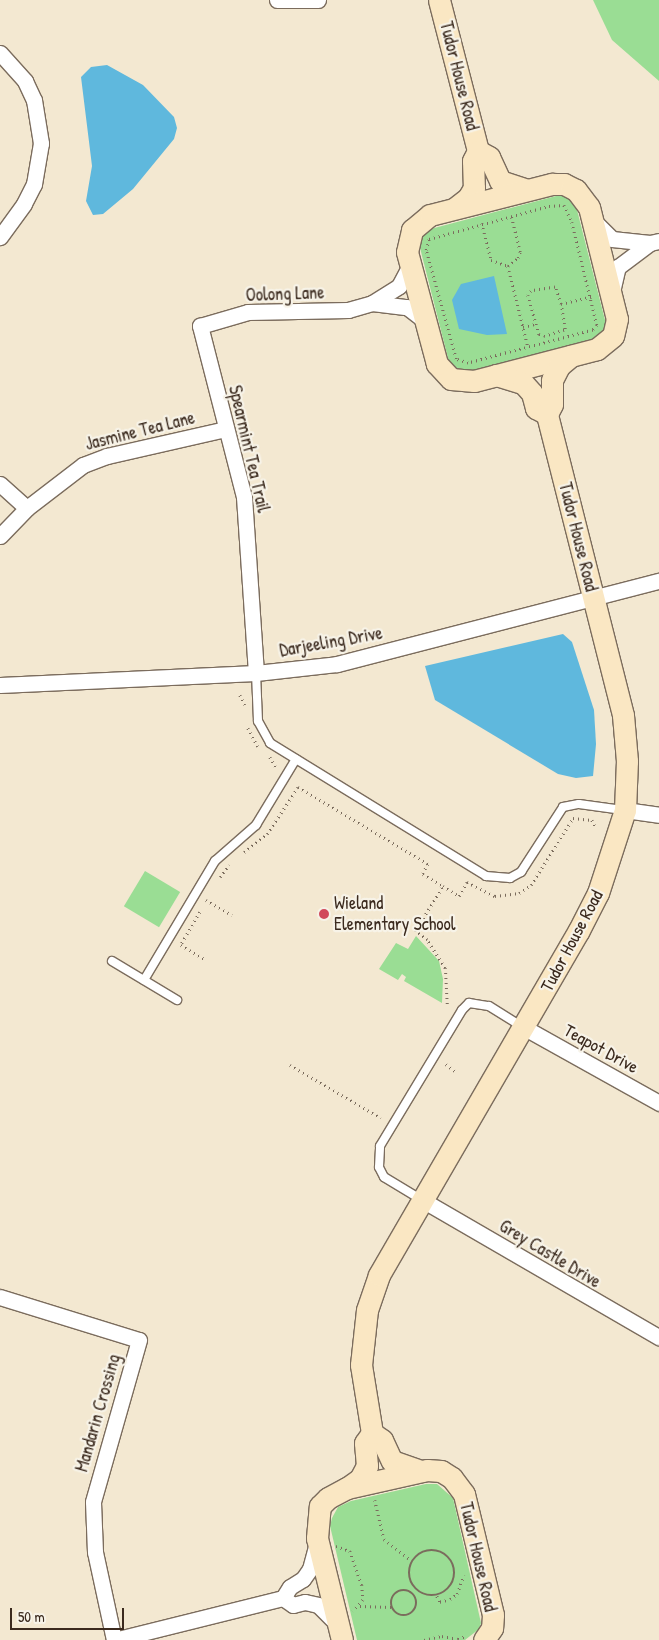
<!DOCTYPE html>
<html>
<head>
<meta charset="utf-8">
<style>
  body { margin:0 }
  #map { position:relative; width:659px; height:1640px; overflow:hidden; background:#f3e8d1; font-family:"Patrick Hand",sans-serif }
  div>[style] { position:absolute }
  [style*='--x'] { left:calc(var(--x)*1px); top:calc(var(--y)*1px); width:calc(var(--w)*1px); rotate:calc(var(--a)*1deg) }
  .green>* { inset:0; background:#9add94; transform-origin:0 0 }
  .water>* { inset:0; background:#5fb8dd }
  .path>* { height:2.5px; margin-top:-1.25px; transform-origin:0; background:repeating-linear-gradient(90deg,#7b6c5d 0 1px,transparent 0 5px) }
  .path>.ring { margin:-1.25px; padding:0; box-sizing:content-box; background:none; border:2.5px solid #7b6c5d; border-radius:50% }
  .roads { filter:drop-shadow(1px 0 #7b6c5d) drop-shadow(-1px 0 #7b6c5d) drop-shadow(0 1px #7b6c5d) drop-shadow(0 -1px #7b6c5d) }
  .lane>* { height:8px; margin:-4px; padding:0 4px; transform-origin:4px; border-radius:4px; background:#fff }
  .street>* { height:15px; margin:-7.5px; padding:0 7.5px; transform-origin:7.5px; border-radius:7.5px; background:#fff }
  .secondary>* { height:21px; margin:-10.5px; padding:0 10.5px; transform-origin:10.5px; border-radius:10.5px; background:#fae7c3 }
  .dots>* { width:14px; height:14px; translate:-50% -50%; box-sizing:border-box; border:2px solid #f7f3e8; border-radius:50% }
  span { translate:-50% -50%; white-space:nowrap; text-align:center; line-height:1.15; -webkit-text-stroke:4.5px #f7f3e8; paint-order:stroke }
  .street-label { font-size:18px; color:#3b2a1e }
  .poi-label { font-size:18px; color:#3b2a1e }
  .left { translate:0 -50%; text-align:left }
  .scale { position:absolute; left:10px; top:1608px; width:114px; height:22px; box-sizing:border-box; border:2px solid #3b2a1e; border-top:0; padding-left:6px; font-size:15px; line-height:18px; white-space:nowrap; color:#3b2a1e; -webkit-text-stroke:4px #f7f3e8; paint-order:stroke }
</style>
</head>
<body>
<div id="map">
  <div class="green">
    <i style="clip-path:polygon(593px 0,659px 0,659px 81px,612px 40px)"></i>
    <i style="clip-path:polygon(556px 196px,564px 196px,575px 202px,606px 324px,600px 336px,591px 341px,467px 372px,456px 369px,449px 362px,418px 240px,423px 231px)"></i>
    <i style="left:145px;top:871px;width:41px;height:41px;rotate:31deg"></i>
    <i style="clip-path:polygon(416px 936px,439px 961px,443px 979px,442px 1003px,404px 981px,406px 977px,402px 974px,398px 980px,379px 969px,396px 943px,408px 949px)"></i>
    <i style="clip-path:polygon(426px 1484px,437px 1484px,453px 1498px,481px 1623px,479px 1629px,465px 1640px,357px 1640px,330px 1526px,332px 1518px,338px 1507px,351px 1501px)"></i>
  </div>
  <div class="water">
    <i style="clip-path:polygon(107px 65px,143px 85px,174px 117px,177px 128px,174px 139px,133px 189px,103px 214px,93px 215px,86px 201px,92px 166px,81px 77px,91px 67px)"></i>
    <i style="clip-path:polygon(494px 276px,507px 334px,487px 335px,459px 329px,452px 300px,461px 284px)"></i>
    <i style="clip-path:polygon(563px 634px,572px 642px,594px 710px,596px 744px,593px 776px,576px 778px,558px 774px,435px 700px,425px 666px)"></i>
  </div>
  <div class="path">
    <i style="--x:564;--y:205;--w:19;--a:65"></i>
    <i style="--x:572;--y:222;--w:106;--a:76.4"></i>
    <i style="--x:597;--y:325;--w:6;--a:129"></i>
    <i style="--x:593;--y:330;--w:129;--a:165.2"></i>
    <i style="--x:468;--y:363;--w:13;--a:-162"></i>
    <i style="--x:456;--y:359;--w:113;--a:-105.4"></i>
    <i style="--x:426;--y:250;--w:11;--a:-75"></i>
    <i style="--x:429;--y:239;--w:124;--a:-15.4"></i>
    <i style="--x:549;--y:206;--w:15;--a:-4"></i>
    <i style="--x:482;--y:223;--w:38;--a:76"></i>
    <i style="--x:491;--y:260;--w:18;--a:19"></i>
    <i style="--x:508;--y:266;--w:83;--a:76.1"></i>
    <i style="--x:508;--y:266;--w:13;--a:-39"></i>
    <i style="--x:518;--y:258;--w:6;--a:-72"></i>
    <i style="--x:520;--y:252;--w:37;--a:-104"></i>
    <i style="--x:561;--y:304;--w:18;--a:-109"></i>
    <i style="--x:555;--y:287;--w:24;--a:171"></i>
    <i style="--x:531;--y:291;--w:5;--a:127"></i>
    <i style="--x:528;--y:295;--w:41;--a:74.2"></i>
    <i style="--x:539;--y:334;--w:5;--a:22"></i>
    <i style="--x:544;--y:336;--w:22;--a:-18"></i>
    <i style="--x:565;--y:329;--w:25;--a:-99"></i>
    <i style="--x:561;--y:304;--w:32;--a:-14"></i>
    <i style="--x:523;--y:327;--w:12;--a:-14"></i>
    <i style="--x:240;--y:695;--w:11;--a:63"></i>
    <i style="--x:248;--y:728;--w:21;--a:62"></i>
    <i style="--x:270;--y:757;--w:14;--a:60"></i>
    <i style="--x:244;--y:852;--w:29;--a:-38"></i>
    <i style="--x:267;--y:834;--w:56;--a:-56.6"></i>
    <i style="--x:298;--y:787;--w:151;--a:30.6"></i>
    <i style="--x:428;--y:864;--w:11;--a:117"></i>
    <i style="--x:423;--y:874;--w:23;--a:31"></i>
    <i style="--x:220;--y:877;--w:15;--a:-53"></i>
    <i style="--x:206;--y:900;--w:30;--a:30"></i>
    <i style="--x:200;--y:912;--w:38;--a:120"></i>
    <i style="--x:181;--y:945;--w:29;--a:31"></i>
    <i style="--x:447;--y:1004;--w:36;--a:-93"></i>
    <i style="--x:445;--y:968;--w:33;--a:-123"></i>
    <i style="--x:427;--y:940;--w:15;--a:-143"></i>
    <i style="--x:415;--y:931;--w:53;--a:-58.1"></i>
    <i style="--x:443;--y:886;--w:19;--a:32"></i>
    <i style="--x:459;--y:896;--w:16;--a:-60"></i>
    <i style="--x:467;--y:882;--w:31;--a:27"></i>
    <i style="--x:495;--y:896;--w:24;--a:-7"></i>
    <i style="--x:519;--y:893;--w:14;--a:-34"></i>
    <i style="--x:531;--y:885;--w:79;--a:-57.9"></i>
    <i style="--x:573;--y:818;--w:19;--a:6"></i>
    <i style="--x:592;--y:820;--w:7;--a:63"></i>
    <i style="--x:446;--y:1064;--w:11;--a:38"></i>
    <i style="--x:290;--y:1065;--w:105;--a:30.2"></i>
    <i style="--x:375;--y:1500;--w:40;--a:77"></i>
    <i style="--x:384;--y:1539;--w:36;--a:38"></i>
    <i style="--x:336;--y:1546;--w:15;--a:20"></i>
    <i style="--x:350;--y:1551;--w:36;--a:71"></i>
    <i style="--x:362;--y:1585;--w:15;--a:86"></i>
    <i style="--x:363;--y:1600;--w:15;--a:132"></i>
    <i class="ring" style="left:409px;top:1550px;width:43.5px;height:43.5px"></i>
    <i class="ring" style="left:391px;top:1590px;width:23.5px;height:23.5px"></i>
    <i style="--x:437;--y:1596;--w:7;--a:63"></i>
    <i style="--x:440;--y:1602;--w:10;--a:-17"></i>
    <i style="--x:450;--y:1599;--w:9;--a:-36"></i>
    <i style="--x:457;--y:1594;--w:20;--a:-70"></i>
    <i style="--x:360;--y:1606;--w:31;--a:2"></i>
    <i style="--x:424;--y:1640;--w:18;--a:-13"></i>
    <i style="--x:442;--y:1636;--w:16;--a:11"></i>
    <i style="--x:458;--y:1639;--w:9;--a:-21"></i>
  </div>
  <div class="roads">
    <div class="lane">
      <i style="--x:256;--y:673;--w:48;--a:87.6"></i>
      <i style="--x:258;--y:721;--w:25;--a:61"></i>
      <i style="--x:270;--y:743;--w:254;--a:31.6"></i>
      <i style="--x:486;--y:876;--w:24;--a:5"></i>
      <i style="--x:510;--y:878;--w:13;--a:-29"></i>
      <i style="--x:521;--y:872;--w:77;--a:-57.1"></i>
      <i style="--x:563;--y:807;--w:16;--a:-11"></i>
      <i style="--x:579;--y:804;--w:44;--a:7.8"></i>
      <i style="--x:112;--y:961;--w:76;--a:31"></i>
      <i style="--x:144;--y:980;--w:139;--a:-59.2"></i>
      <i style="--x:215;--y:861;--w:55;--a:-41.3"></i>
      <i style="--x:256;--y:825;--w:77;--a:-58.8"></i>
      <i style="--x:422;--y:1200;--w:44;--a:-148.8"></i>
      <i style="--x:384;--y:1177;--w:11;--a:-117"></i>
      <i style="--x:379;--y:1167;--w:21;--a:-87"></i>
      <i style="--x:380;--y:1146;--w:159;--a:-58.9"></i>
      <i style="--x:462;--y:1010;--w:10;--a:-45"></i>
      <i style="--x:469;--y:1003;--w:20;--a:9"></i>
      <i style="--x:489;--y:1006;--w:38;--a:32"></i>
    </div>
    <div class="street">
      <i style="--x:277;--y:0;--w:41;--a:0"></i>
      <i style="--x:0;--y:53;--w:38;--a:48"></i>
      <i style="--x:25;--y:81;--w:21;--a:65"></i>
      <i style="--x:34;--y:100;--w:44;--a:80.8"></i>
      <i style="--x:41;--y:143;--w:42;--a:99.7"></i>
      <i style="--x:34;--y:184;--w:22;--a:117"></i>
      <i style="--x:24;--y:204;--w:41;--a:126"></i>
      <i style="--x:594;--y:221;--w:25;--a:45"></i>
      <i style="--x:612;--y:239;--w:38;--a:6"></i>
      <i style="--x:650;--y:243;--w:9;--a:-13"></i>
      <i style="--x:612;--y:292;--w:26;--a:-77"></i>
      <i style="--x:618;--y:267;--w:40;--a:-37"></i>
      <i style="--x:372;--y:303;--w:35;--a:7"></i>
      <i style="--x:407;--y:307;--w:23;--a:38"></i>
      <i style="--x:0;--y:484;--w:36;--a:42"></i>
      <i style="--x:0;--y:536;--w:39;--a:-46"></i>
      <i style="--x:27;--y:508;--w:71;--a:-37.5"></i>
      <i style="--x:83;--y:465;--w:26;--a:-21"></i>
      <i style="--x:107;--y:456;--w:122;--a:-12.8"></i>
      <i style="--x:256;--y:673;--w:176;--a:-93.9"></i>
      <i style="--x:244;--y:497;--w:177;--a:-104.4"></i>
      <i style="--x:200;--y:326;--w:50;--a:-16.3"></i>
      <i style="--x:248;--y:312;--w:100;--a:-1.1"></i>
      <i style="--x:348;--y:310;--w:25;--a:-16"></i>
      <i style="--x:372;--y:303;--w:32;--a:-32"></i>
      <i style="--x:399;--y:286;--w:24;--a:-62"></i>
      <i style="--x:0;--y:685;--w:256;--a:-2.7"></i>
      <i style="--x:256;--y:673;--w:81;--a:-6.3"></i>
      <i style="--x:337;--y:664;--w:333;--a:-14.5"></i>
      <i style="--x:625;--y:810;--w:34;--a:8"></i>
      <i style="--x:525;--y:1028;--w:154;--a:29.2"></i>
      <i style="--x:424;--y:1201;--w:272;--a:30.1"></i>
      <i style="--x:0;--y:1297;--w:145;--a:17.2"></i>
      <i style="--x:139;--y:1340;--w:168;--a:105.9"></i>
      <i style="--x:93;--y:1502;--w:50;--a:87.7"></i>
      <i style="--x:95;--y:1552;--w:90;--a:77.8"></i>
      <i style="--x:283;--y:1598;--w:12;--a:35"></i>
      <i style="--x:293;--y:1605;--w:12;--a:-14"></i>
      <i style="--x:305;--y:1602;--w:13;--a:13"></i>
      <i style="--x:318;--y:1605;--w:25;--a:45"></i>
      <i style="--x:114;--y:1640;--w:174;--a:-14"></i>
      <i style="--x:283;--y:1598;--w:13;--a:-58"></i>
      <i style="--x:290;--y:1587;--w:15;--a:-32"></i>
      <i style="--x:303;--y:1579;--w:12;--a:-55"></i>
      <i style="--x:310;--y:1569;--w:27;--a:-75"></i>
    </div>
    <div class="secondary">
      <i style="--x:439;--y:0;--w:156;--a:75.5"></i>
      <i style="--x:478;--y:151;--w:11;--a:117"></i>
      <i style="--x:473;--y:161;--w:27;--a:88"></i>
      <i style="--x:474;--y:188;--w:12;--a:121"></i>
      <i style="--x:468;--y:198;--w:16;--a:142"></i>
      <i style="--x:478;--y:151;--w:13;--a:29"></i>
      <i style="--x:489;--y:157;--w:26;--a:65"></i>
      <i style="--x:500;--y:181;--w:28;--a:18"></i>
      <i style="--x:552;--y:184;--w:12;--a:0"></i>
      <i style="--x:564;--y:184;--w:13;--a:27"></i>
      <i style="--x:576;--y:190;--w:21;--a:53"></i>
      <i style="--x:589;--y:207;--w:115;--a:76"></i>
      <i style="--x:617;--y:319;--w:17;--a:103"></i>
      <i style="--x:613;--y:336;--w:21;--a:141"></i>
      <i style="--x:597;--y:349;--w:127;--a:165.4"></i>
      <i style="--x:474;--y:381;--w:23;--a:-175"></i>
      <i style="--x:451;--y:379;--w:21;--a:-133"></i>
      <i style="--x:437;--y:364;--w:116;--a:-105"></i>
      <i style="--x:407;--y:252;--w:23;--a:-77"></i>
      <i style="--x:412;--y:230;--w:23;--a:-40"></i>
      <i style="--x:430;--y:215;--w:126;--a:-14.3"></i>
      <i style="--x:496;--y:375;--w:28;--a:17"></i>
      <i style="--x:523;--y:383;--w:13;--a:48"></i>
      <i style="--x:532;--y:393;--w:16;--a:75"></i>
      <i style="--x:536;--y:408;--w:13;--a:29"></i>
      <i style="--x:372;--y:1433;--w:12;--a:35"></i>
      <i style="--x:382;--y:1440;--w:23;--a:65"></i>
      <i style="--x:392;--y:1461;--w:31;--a:19"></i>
      <i style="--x:347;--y:1488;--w:16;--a:-35"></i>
      <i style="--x:360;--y:1479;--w:15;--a:-62"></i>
      <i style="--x:367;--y:1466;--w:23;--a:-95"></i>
      <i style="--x:365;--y:1443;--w:12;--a:-55"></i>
      <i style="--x:372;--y:1433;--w:69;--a:-99.2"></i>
      <i style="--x:361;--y:1365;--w:55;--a:-83.8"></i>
      <i style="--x:367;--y:1310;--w:37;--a:-71"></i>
      <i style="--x:379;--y:1275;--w:397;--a:-59.9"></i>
      <i style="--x:578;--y:932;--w:44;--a:-62.9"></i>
      <i style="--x:598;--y:893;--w:87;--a:-72"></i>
      <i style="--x:625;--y:810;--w:49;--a:-87.7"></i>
      <i style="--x:627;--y:761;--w:46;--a:-95"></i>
      <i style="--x:623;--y:715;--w:310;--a:-104.2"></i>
      <i style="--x:547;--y:414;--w:11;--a:-63"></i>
      <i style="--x:552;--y:404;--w:24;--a:-90"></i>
      <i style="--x:552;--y:380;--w:16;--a:-63"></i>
      <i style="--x:559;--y:366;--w:16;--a:-40"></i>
      <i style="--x:342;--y:1640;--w:105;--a:-103.8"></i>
      <i style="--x:317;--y:1538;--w:32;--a:-85"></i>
      <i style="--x:320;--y:1506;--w:11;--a:-45"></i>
      <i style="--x:328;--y:1498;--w:21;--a:-28"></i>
      <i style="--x:347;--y:1488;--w:82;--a:-12.7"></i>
      <i style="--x:427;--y:1470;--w:14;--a:4"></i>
      <i style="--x:441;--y:1471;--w:13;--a:32"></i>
      <i style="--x:452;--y:1478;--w:20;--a:53"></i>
      <i style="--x:464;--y:1494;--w:124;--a:76.5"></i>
      <i style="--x:493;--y:1615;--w:13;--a:94"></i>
      <i style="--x:492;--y:1628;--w:14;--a:124"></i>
    </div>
  </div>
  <div class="dots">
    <i style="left:324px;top:914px;background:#d1495b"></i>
  </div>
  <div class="street-label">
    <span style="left:459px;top:76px;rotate:76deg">Tudor House Road</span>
    <span style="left:285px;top:294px;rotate:-2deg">Oolong Lane</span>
    <span style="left:140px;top:431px;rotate:-14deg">Jasmine Tea Lane</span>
    <span style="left:249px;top:449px;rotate:77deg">Spearmint Tea Trail</span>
    <span style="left:578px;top:537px;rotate:76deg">Tudor House Road</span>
    <span style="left:331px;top:642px;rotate:-10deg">Darjeeling Drive</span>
    <span style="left:572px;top:941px;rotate:-62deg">Tudor House Road</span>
    <span style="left:601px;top:1049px;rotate:29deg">Teapot Drive</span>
    <span style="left:550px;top:1254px;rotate:31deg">Grey Castle Drive</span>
    <span style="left:98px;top:1413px;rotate:-74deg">Mandarin Crossing</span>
    <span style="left:478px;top:1557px;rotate:77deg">Tudor House Road</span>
  </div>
  <div class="poi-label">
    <span class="left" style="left:334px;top:914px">Wieland<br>Elementary School</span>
  </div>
  <div class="scale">50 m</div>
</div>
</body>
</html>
